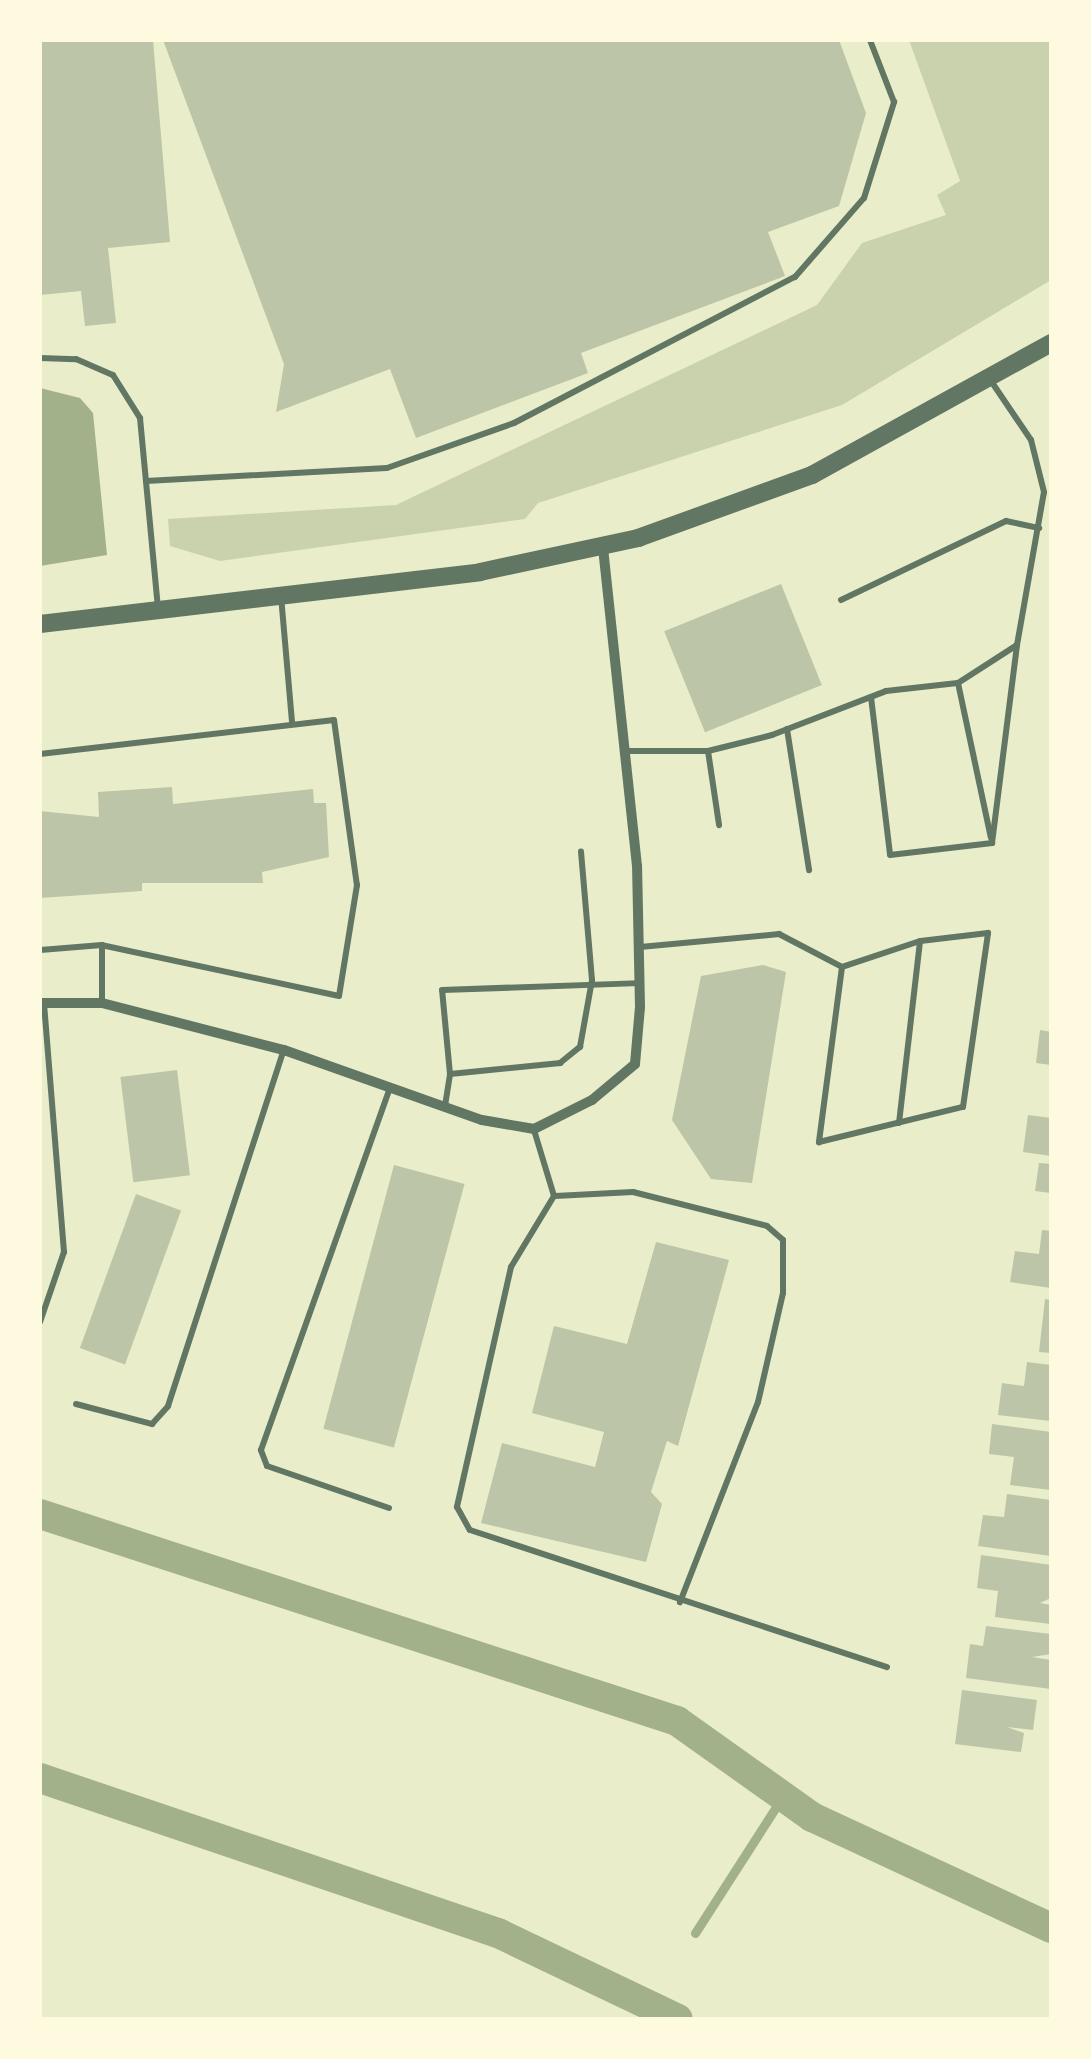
<!DOCTYPE html>
<html>
<head>
<meta charset="utf-8">
<style>
  body { margin:0 }
  #map { position:relative; width:1091px; height:2059px; overflow:hidden; background:#e9edc9; font-family:Bitter,serif }
  div>[style] { position:absolute }
  [style*='--x'] { left:calc(var(--x)*1px); top:calc(var(--y)*1px); width:calc(var(--w)*1px); rotate:calc(var(--a)*1deg) }
  .green>* { inset:0; background:#cad2ad }
  .water>* { inset:0; background:#a3b18a }
  .stream>* { height:9px; margin:-4.5px; padding:0 4.5px; transform-origin:4.5px; border-radius:4.5px; background:#a3b18a }
  .canal>* { height:30px; margin:-15px; padding:0 15px; transform-origin:15px; border-radius:15px; background:#a3b18a }
  .building>* { inset:0; background:#bcc5a7; transform-origin:0 0 }
  .service>* { height:6px; margin:-3px; padding:0 3px; transform-origin:3px; border-radius:3px; background:#617663 }
  .minor>* { height:10px; margin:-5px; padding:0 5px; transform-origin:5px; border-radius:5px; background:#617663 }
  .tertiary>* { height:18px; margin:-9px; padding:0 9px; transform-origin:9px; border-radius:9px; background:#617663 }
  span { translate:-50% -50%; white-space:nowrap; text-align:center; line-height:1.15; -webkit-text-stroke:10px #fefae0; paint-order:stroke }
  .frame { position:absolute; inset:0; border:42px solid #fefae0; pointer-events:none }
</style>
</head>
<body>
<div id="map">
  <div class="green">
    <i style="clip-path:polygon(909px 40px,1051px 40px,1051px 280px,842px 405px,538px 503px,525px 519px,220px 561px,170px 546px,168px 519px,396px 505px,817px 305px,862px 243px,946px 215px,937px 195px,960px 181px)"></i>
  </div>
  <div class="water">
    <i style="clip-path:polygon(40px 388px,80px 398px,93px 413px,107px 555px,40px 566px)"></i>
  </div>
  <div class="stream">
    <i style="--x:695;--y:1933;--w:163;--a:-57.3"></i>
  </div>
  <div class="canal">
    <i style="--x:40;--y:1514;--w:670;--a:18"></i>
    <i style="--x:677;--y:1721;--w:166;--a:35.4"></i>
    <i style="--x:812;--y:1817;--w:264;--a:24.9"></i>
    <i style="--x:40;--y:1778;--w:484;--a:18.7"></i>
    <i style="--x:498;--y:1933;--w:199;--a:25.5"></i>
  </div>
  <div class="building">
    <i style="clip-path:polygon(40px 40px,153px 40px,170px 242px,108px 248px,116px 323px,85px 326px,81px 291px,40px 295px)"></i>
    <i style="clip-path:polygon(163px 40px,839px 40px,866px 113px,839px 206px,768px 232px,785px 276px,581px 353px,588px 373px,416px 438px,390px 369px,276px 412px,284px 364px)"></i>
    <i style="left:781px;top:584px;width:109px;height:126px;rotate:68deg"></i>
    <i style="clip-path:polygon(172px 787px,173px 804px,313px 789px,314px 803px,326px 803px,329px 857px,262px 872px,263px 883px,142px 883px,142px 891px,40px 898px,40px 811px,99px 817px,98px 792px)"></i>
    <i style="clip-path:polygon(763px 965px,786px 972px,752px 1183px,711px 1179px,672px 1120px,701px 976px)"></i>
    <i style="clip-path:polygon(1040px 1030px,1051px 1032px,1051px 1065px,1036px 1063px)"></i>
    <i style="left:177px;top:1070px;width:106px;height:57px;rotate:83deg"></i>
    <i style="clip-path:polygon(1028px 1115px,1051px 1118px,1051px 1156px,1023px 1152px)"></i>
    <i style="clip-path:polygon(1039px 1163px,1051px 1164px,1051px 1193px,1035px 1191px)"></i>
    <i style="left:394px;top:1165px;width:73px;height:273px;rotate:15deg"></i>
    <i style="left:136px;top:1194px;width:48px;height:164px;rotate:20deg"></i>
    <i style="clip-path:polygon(1042px 1230px,1051px 1231px,1051px 1288px,1010px 1282px,1015px 1251px,1039px 1254px)"></i>
    <i style="clip-path:polygon(656px 1242px,729px 1260px,678px 1446px,667px 1441px,651px 1492px,662px 1504px,646px 1562px,481px 1523px,502px 1443px,595px 1467px,604px 1432px,532px 1413px,554px 1326px,627px 1344px)"></i>
    <i style="clip-path:polygon(1045px 1299px,1051px 1300px,1051px 1353px,1039px 1352px)"></i>
    <i style="clip-path:polygon(1027px 1362px,1051px 1365px,1051px 1421px,998px 1415px,1002px 1383px,1024px 1386px)"></i>
    <i style="clip-path:polygon(992px 1424px,1051px 1432px,1051px 1490px,1010px 1485px,1014px 1457px,989px 1454px)"></i>
    <i style="clip-path:polygon(1007px 1494px,1051px 1500px,1051px 1556px,978px 1546px,983px 1515px,1004px 1517px)"></i>
    <i style="clip-path:polygon(981px 1555px,1051px 1565px,1051px 1598px,1040px 1603px,1051px 1605px,1051px 1624px,995px 1617px,998px 1591px,977px 1588px)"></i>
    <i style="clip-path:polygon(986px 1626px,1051px 1634px,1051px 1654px,1032px 1657px,1051px 1660px,1051px 1689px,966px 1678px,970px 1644px,983px 1646px)"></i>
    <i style="clip-path:polygon(962px 1690px,1037px 1700px,1033px 1730px,1007px 1727px,1024px 1733px,1021px 1752px,955px 1744px)"></i>
  </div>
  <div class="service">
    <i style="--x:40;--y:358;--w:36;--a:2"></i>
    <i style="--x:76;--y:359;--w:40;--a:23.4"></i>
    <i style="--x:113;--y:375;--w:51;--a:57.9"></i>
    <i style="--x:140;--y:418;--w:192;--a:84.6"></i>
    <i style="--x:146;--y:481;--w:241;--a:-3.1"></i>
    <i style="--x:387;--y:468;--w:135;--a:-19.5"></i>
    <i style="--x:514;--y:423;--w:317;--a:-27.5"></i>
    <i style="--x:795;--y:277;--w:105;--a:-48.9"></i>
    <i style="--x:864;--y:198;--w:101;--a:-72.6"></i>
    <i style="--x:894;--y:102;--w:66;--a:-111.2"></i>
    <i style="--x:281;--y:596;--w:127;--a:85"></i>
    <i style="--x:841;--y:600;--w:183;--a:-25.6"></i>
    <i style="--x:1006;--y:521;--w:34;--a:12"></i>
    <i style="--x:958;--y:683;--w:158;--a:78"></i>
    <i style="--x:871;--y:697;--w:159;--a:83.1"></i>
    <i style="--x:890;--y:855;--w:103;--a:-6.7"></i>
    <i style="--x:992;--y:843;--w:200;--a:-82.8"></i>
    <i style="--x:787;--y:729;--w:143;--a:81.1"></i>
    <i style="--x:624;--y:751;--w:84;--a:0"></i>
    <i style="--x:708;--y:751;--w:66;--a:-14"></i>
    <i style="--x:772;--y:735;--w:122;--a:-21.1"></i>
    <i style="--x:886;--y:691;--w:72;--a:-6.3"></i>
    <i style="--x:958;--y:683;--w:70;--a:-32.8"></i>
    <i style="--x:1017;--y:645;--w:155;--a:-80"></i>
    <i style="--x:1044;--y:492;--w:54;--a:-104"></i>
    <i style="--x:1031;--y:440;--w:71;--a:-124.1"></i>
    <i style="--x:708;--y:751;--w:75;--a:81.5"></i>
    <i style="--x:40;--y:754;--w:296;--a:-6.6"></i>
    <i style="--x:334;--y:720;--w:167;--a:82.1"></i>
    <i style="--x:357;--y:885;--w:112;--a:99.2"></i>
    <i style="--x:339;--y:996;--w:242;--a:-167.9"></i>
    <i style="--x:102;--y:945;--w:62;--a:175.4"></i>
    <i style="--x:640;--y:947;--w:140;--a:-5.3"></i>
    <i style="--x:779;--y:934;--w:71;--a:27.6"></i>
    <i style="--x:842;--y:967;--w:177;--a:97.5"></i>
    <i style="--x:819;--y:1142;--w:148;--a:-13.7"></i>
    <i style="--x:963;--y:1107;--w:176;--a:-81.8"></i>
    <i style="--x:988;--y:933;--w:68;--a:173.3"></i>
    <i style="--x:920;--y:941;--w:82;--a:161.6"></i>
    <i style="--x:102;--y:1003;--w:58;--a:-90"></i>
    <i style="--x:450;--y:1074;--w:84;--a:-95.4"></i>
    <i style="--x:442;--y:990;--w:197;--a:-2"></i>
    <i style="--x:445;--y:1106;--w:32;--a:-81"></i>
    <i style="--x:450;--y:1074;--w:111;--a:-5.7"></i>
    <i style="--x:560;--y:1063;--w:26;--a:-39"></i>
    <i style="--x:580;--y:1047;--w:68;--a:-79.8"></i>
    <i style="--x:592;--y:980;--w:129;--a:-94.9"></i>
    <i style="--x:899;--y:1123;--w:183;--a:-83.4"></i>
    <i style="--x:534;--y:1130;--w:69;--a:73.1"></i>
    <i style="--x:554;--y:1196;--w:83;--a:121.2"></i>
    <i style="--x:511;--y:1267;--w:246;--a:102.7"></i>
    <i style="--x:457;--y:1507;--w:26;--a:61"></i>
    <i style="--x:470;--y:1530;--w:439;--a:18.2"></i>
    <i style="--x:555;--y:1196;--w:78;--a:-2.9"></i>
    <i style="--x:633;--y:1192;--w:138;--a:14.2"></i>
    <i style="--x:767;--y:1226;--w:21;--a:41"></i>
    <i style="--x:783;--y:1240;--w:53;--a:90"></i>
    <i style="--x:783;--y:1293;--w:112;--a:102.9"></i>
    <i style="--x:758;--y:1402;--w:215;--a:111.3"></i>
    <i style="--x:40;--y:1322;--w:74;--a:-71.1"></i>
    <i style="--x:64;--y:1252;--w:250;--a:-94.6"></i>
    <i style="--x:76;--y:1404;--w:79;--a:14.7"></i>
    <i style="--x:152;--y:1424;--w:24;--a:-48"></i>
    <i style="--x:168;--y:1406;--w:374;--a:-72"></i>
    <i style="--x:389;--y:1508;--w:129;--a:-161"></i>
    <i style="--x:267;--y:1466;--w:17;--a:-111"></i>
    <i style="--x:261;--y:1450;--w:384;--a:-70.4"></i>
  </div>
  <div class="minor">
    <i style="--x:40;--y:1003;--w:62;--a:0"></i>
    <i style="--x:102;--y:1003;--w:188;--a:14.5"></i>
    <i style="--x:284;--y:1050;--w:210;--a:19.5"></i>
    <i style="--x:482;--y:1120;--w:53;--a:9.8"></i>
    <i style="--x:534;--y:1129;--w:65;--a:-26.6"></i>
    <i style="--x:592;--y:1100;--w:56;--a:-39.9"></i>
    <i style="--x:635;--y:1064;--w:57;--a:-85"></i>
    <i style="--x:640;--y:1007;--w:141;--a:-91.2"></i>
    <i style="--x:637;--y:866;--w:322;--a:-96.1"></i>
  </div>
  <div class="tertiary">
    <i style="--x:40;--y:624;--w:443;--a:-6.7"></i>
    <i style="--x:480;--y:572;--w:162;--a:-12.1"></i>
    <i style="--x:638;--y:538;--w:185;--a:-19.9"></i>
    <i style="--x:812;--y:475;--w:273;--a:-28.9"></i>
  </div>
  <div class="frame"></div>
</div>
</body>
</html>
